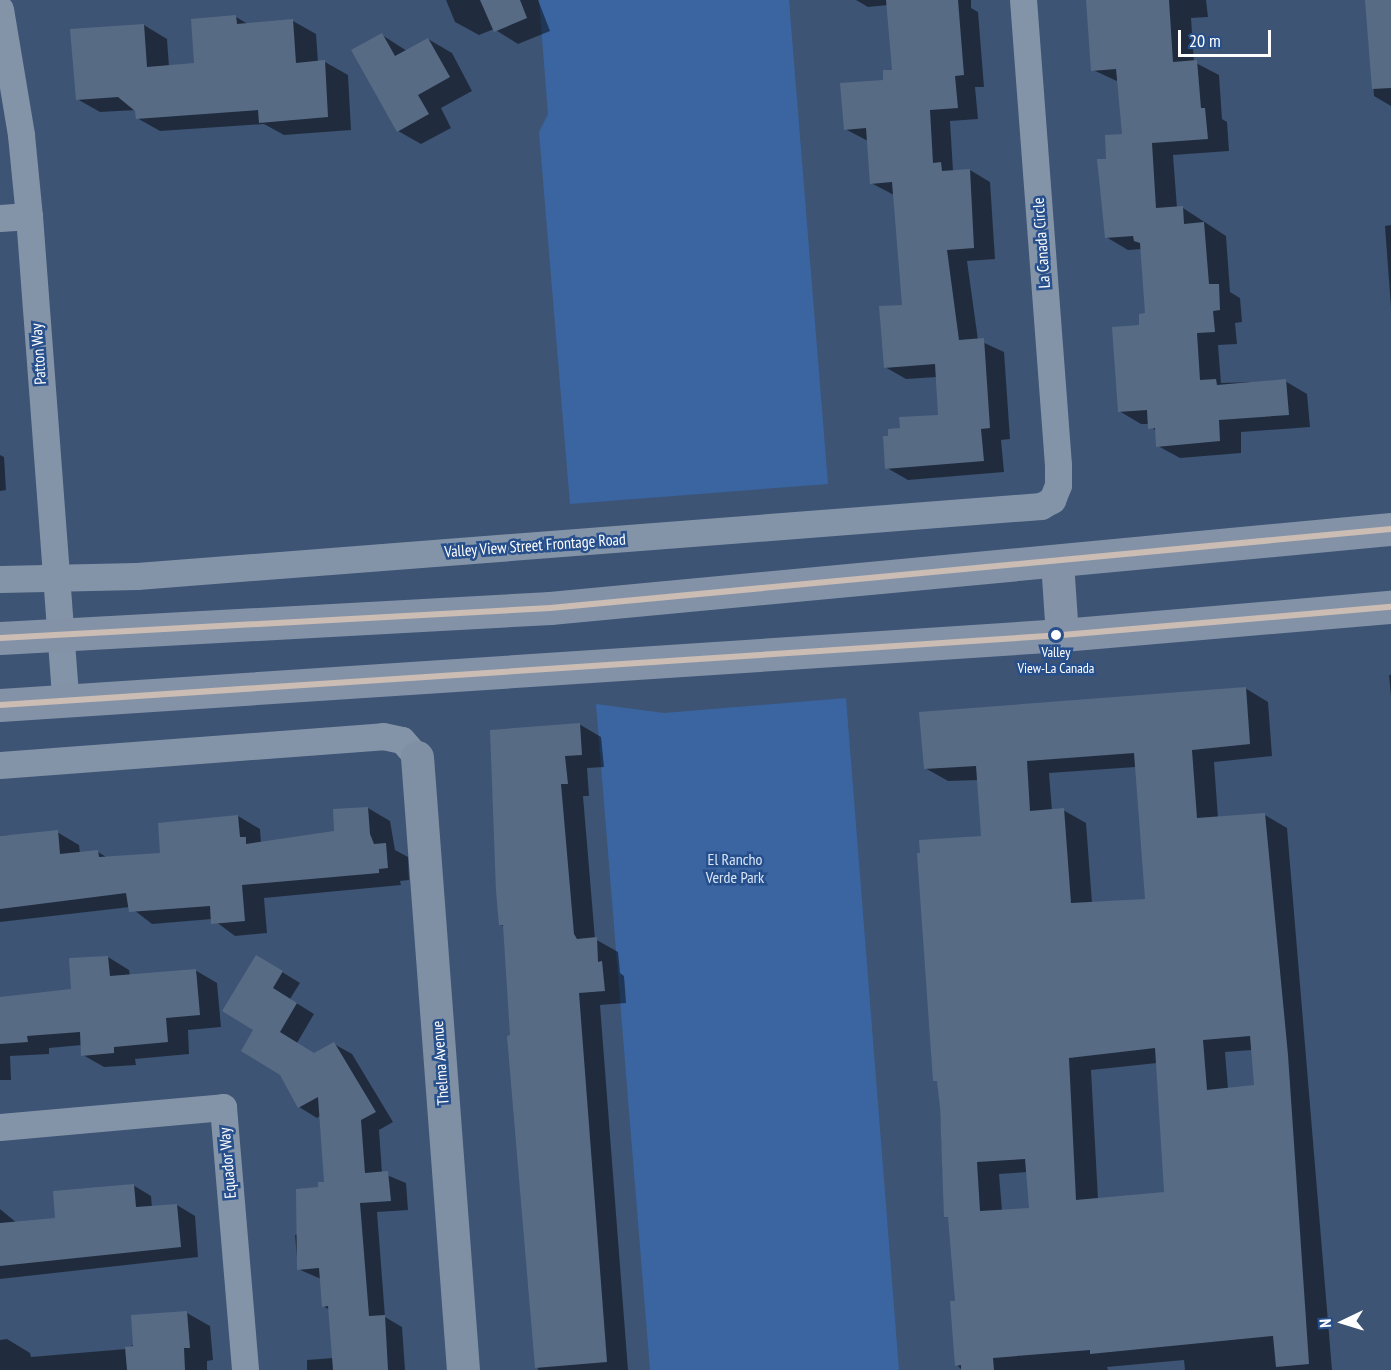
<!DOCTYPE html>
<html>
<head>
<meta charset="utf-8">
<style>
  body { margin:0 }
  #map { position:relative; width:1391px; height:1370px; overflow:hidden; background:#3d5475; font-family:"PT Sans Narrow",sans-serif }
  div>[style] { position:absolute }
  [style*='--x'] { left:calc(var(--x)*1px); top:calc(var(--y)*1px); width:calc(var(--w)*1px); rotate:calc(var(--a)*1deg) }
  .green>* { inset:0; background:#3a65a1 }
  .shadow>* { inset:0; background:#0007 }
  .building>* { inset:0; background:#586b85 }
  .street>* { height:27px; margin:-13.5px; padding:0 13.5px; transform-origin:13.5px; border-radius:13.5px; background:#8494a8 }
  .secondary>* { height:33px; margin:-16.5px; padding:0 16.5px; transform-origin:16.5px; border-radius:16.5px; background:#7f90a5 }
  .primary>* { height:33px; margin:-16.5px; padding:0 16.5px; transform-origin:16.5px; border-radius:16.5px; background:#8392a7 }
  .bus-1>* { height:6px; margin:-3px; padding:0 3px; transform-origin:3px; border-radius:3px; background:#cbbcb4 }
  .dots>* { width:16px; height:16px; translate:-50% -50%; box-sizing:border-box; border:3px solid #264f8c; border-radius:50% }
  span { translate:-50% -50%; white-space:nowrap; text-align:center; line-height:1.15; -webkit-text-stroke:5px #264f8c; paint-order:stroke }
  .bus-label { font-size:14px; color:#fff }
  .street-label { font-size:16px; color:#fff }
  .park-label { font-size:16px; color:#d9e6f8 }
  .north { position:absolute; left:1313px; top:1292px; width:60px; height:60px; -webkit-text-stroke:4px #264f8c; paint-order:stroke; rotate:266deg; font-size:16px; font-weight:700; line-height:24px; text-align:center; color:#fff }
  .north::after { content:''; display:block; margin:auto; width:21px; height:27px; background:#fff; clip-path:polygon(50% 0,100% 100%,50% 72%,0 100%) }
  .scale { position:absolute; left:1178px; top:30px; width:93px; height:27px; box-sizing:border-box; border:3px solid #fff; border-top:0; padding-left:8px; font-size:18px; line-height:21px; white-space:nowrap; color:#fff; -webkit-text-stroke:4px #264f8c; paint-order:stroke }
</style>
</head>
<body>
<div id="map">
  <div class="green">
    <i style="clip-path:polygon(539px 0,789px 0,828px 484px,570px 504px,539px 132px,548px 114px)"></i>
    <i style="clip-path:polygon(846px 698px,899px 1370px,650px 1370px,596px 704px,664px 713px)"></i>
  </div>
  <div class="shadow">
    <i style="clip-path:polygon(446px 0,538px 0,550px 31px,518px 44px,494px 29px,479px 35px,455px 22px)"></i>
    <i style="clip-path:polygon(856px 0,971px 0,971px 8px,978px 12px,984px 87px,975px 87px,978px 119px,950px 121px,953px 171px,970px 170px,990px 182px,995px 259px,967px 261px,978px 340px,1004px 352px,1010px 439px,1001px 440px,1004px 472px,908px 480px,887px 468px,890px 437px,901px 429px,940px 416px,937px 377px,906px 379px,885px 367px,903px 306px,894px 195px,871px 183px,868px 141px,845px 129px,894px 71px,888px 5px,868px 7px)"></i>
    <i style="clip-path:polygon(1088px 0,1206px 0,1208px 17px,1191px 18px,1194px 62px,1219px 75px,1222px 119px,1227px 122px,1229px 151px,1173px 155px,1177px 208px,1183px 208px,1226px 236px,1230px 292px,1240px 298px,1242px 322px,1235px 323px,1237px 344px,1218px 345px,1221px 383px,1285px 381px,1307px 394px,1310px 427px,1241px 432px,1241px 453px,1180px 458px,1158px 446px,1157px 432px,1149px 424px,1141px 424px,1119px 411px,1147px 315px,1142px 249px,1128px 250px,1106px 237px,1108px 160px,1123px 135px,1119px 82px,1093px 70px)"></i>
    <i style="clip-path:polygon(1367px 0,1391px 0,1391px 106px,1374px 96px)"></i>
    <i style="clip-path:polygon(236px 17px,248px 24px,293px 21px,316px 34px,318px 62px,325px 62px,348px 75px,351px 130px,284px 135px,264px 124px,160px 131px,137px 118px,137px 110px,100px 112px,77px 99px,144px 25px,167px 39px,169px 67px,196px 65px)"></i>
    <i style="clip-path:polygon(382px 35px,407px 51px,428px 39px,452px 53px,472px 91px,441px 108px,451px 128px,421px 144px,398px 131px)"></i>
    <i style="clip-path:polygon(1391px 225px,1391px 308px,1385px 226px)"></i>
    <i style="clip-path:polygon(0 455px,4px 457px,6px 490px,0 491px)"></i>
    <i style="clip-path:polygon(1389px 675px,1391px 675px,1391px 697px)"></i>
    <i style="clip-path:polygon(evenodd,1245px 688px,1268px 702px,1272px 756px,1214px 762px,1218px 818px,1265px 815px,1287px 828px,1332px 1370px,1185px 1370px,1184px 1360px,1107px 1367px,1108px 1370px,962px 1370px,957px 1365px,956px 1303px,949px 1218px,945px 1216px,939px 1082px,935px 1080px,983px 837px,979px 780px,948px 781px,925px 768px,1245px 688px,1136px 767px,1146px 900px,1092px 903px,1086px 823px,1063px 810px,1052px 811px,1049px 773px,1136px 767px,1245px 688px,1252px 1050px,1255px 1086px,1228px 1089px,1225px 1052px,1252px 1050px,1245px 688px,1157px 1063px,1166px 1193px,1098px 1199px,1091px 1070px,1157px 1063px,1245px 688px,1028px 1172px,1030px 1209px,1002px 1211px,999px 1174px,1028px 1172px)"></i>
    <i style="clip-path:polygon(579px 724px,601px 737px,604px 767px,587px 768px,589px 796px,583px 796px,595px 939px,618px 952px,620px 973px,624px 976px,626px 1003px,600px 1005px,628px 1370px,538px 1370px,508px 1037px,512px 1037px,504px 927px,500px 924px,497px 891px)"></i>
    <i style="clip-path:polygon(368px 808px,390px 821px,395px 850px,408px 857px,409px 880px,400px 881px,401px 885px,264px 898px,267px 933px,235px 936px,212px 919px,152px 924px,130px 907px,0 922px,0 836px,57px 832px,79px 845px,80px 853px,98px 852px,108px 858px,162px 854px,238px 816px,260px 829px,261px 843px,336px 833px)"></i>
    <i style="clip-path:polygon(108px 957px,129px 970px,130px 976px,195px 970px,217px 983px,221px 1027px,188px 1030px,189px 1054px,135px 1059px,136px 1065px,104px 1067px,83px 1055px,82px 1045px,49px 1048px,49px 1054px,10px 1056px,11px 1080px,0 1080px,0 998px,73px 990px)"></i>
    <i style="clip-path:polygon(274px 967px,300px 983px,290px 999px,314px 1014px,297px 1043px,315px 1055px,334px 1044px,352px 1054px,393px 1122px,379px 1130px,382px 1173px,406px 1183px,408px 1210px,377px 1212px,385px 1317px,402px 1327px,405px 1370px,307px 1370px,307px 1360px,333px 1358px,330px 1310px,323px 1306px,321px 1279px,298px 1269px,295px 1235px,301px 1234px,320px 1188px,325px 1183px,321px 1115px,317px 1118px,299px 1107px,255px 1029px)"></i>
    <i style="clip-path:polygon(133px 1185px,151px 1196px,152px 1207px,177px 1205px,195px 1216px,198px 1257px,0 1279px,0 1209px,17px 1223px,56px 1220px)"></i>
    <i style="clip-path:polygon(187px 1313px,210px 1326px,213px 1360px,207px 1361px,207px 1370px,0 1370px,0 1340px,7px 1339px,30px 1353px,31px 1357px,126px 1349px)"></i>
  </div>
  <div class="building">
    <i style="clip-path:polygon(480px 0,520px 0,527px 18px,494px 32px)"></i>
    <i style="clip-path:polygon(886px 0,958px 0,964px 75px,955px 76px,958px 108px,930px 110px,933px 163px,941px 162px,942px 171px,970px 169px,974px 248px,947px 250px,959px 340px,984px 338px,990px 428px,981px 429px,984px 461px,885px 469px,883px 436px,888px 436px,888px 429px,900px 428px,899px 417px,938px 415px,935px 364px,884px 368px,879px 306px,902px 305px,892px 182px,870px 184px,866px 128px,844px 130px,840px 83px,883px 80px,883px 70px,892px 70px)"></i>
    <i style="clip-path:polygon(1086px 0,1169px 0,1173px 62px,1197px 60px,1201px 108px,1205px 108px,1208px 139px,1152px 143px,1156px 208px,1183px 206px,1184px 224px,1204px 222px,1209px 284px,1219px 284px,1220px 310px,1213px 311px,1215px 332px,1197px 333px,1200px 380px,1216px 379px,1217px 385px,1286px 379px,1289px 415px,1219px 420px,1220px 441px,1156px 447px,1155px 428px,1148px 429px,1147px 410px,1118px 412px,1112px 327px,1139px 325px,1139px 314px,1145px 313px,1140px 243px,1134px 241px,1133px 236px,1105px 238px,1097px 159px,1106px 159px,1105px 135px,1122px 134px,1116px 69px,1091px 71px)"></i>
    <i style="clip-path:polygon(1365px 0,1391px 0,1391px 88px,1372px 89px)"></i>
    <i style="clip-path:polygon(236px 15px,237px 24px,293px 19px,296px 63px,325px 60px,328px 117px,259px 123px,258px 110px,136px 119px,135px 111px,118px 97px,76px 100px,70px 29px,144px 24px,147px 67px,194px 63px,191px 19px)"></i>
    <i style="clip-path:polygon(382px 33px,395px 56px,428px 38px,450px 77px,418px 95px,429px 114px,397px 132px,351px 50px)"></i>
    <i style="clip-path:polygon(evenodd,1246px 687px,1250px 744px,1192px 750px,1197px 818px,1265px 813px,1288px 1055px,1309px 1364px,1276px 1367px,1273px 1336px,1090px 1354px,1090px 1350px,993px 1358px,994px 1370px,961px 1370px,961px 1365px,955px 1366px,950px 1301px,955px 1301px,948px 1217px,944px 1217px,940px 1108px,937px 1081px,933px 1081px,917px 853px,920px 853px,919px 840px,981px 836px,976px 766px,924px 769px,919px 712px,1246px 687px,1134px 753px,1145px 899px,1071px 903px,1064px 808px,1030px 811px,1027px 761px,1134px 753px,1246px 687px,1250px 1036px,1254px 1085px,1207px 1090px,1203px 1040px,1250px 1036px,1246px 687px,1155px 1048px,1164px 1192px,1076px 1200px,1069px 1058px,1155px 1048px,1246px 687px,1025px 1159px,1029px 1208px,980px 1211px,977px 1162px,1025px 1159px)"></i>
    <i style="clip-path:polygon(580px 723px,582px 755px,565px 756px,568px 784px,561px 784px,574px 934px,577px 939px,597px 937px,598px 962px,602px 961px,605px 991px,579px 993px,607px 1362px,535px 1368px,507px 1036px,510px 1035px,503px 925px,499px 925px,496px 891px,490px 730px)"></i>
    <i style="clip-path:polygon(368px 807px,370px 834px,374px 844px,386px 843px,388px 868px,379px 869px,379px 873px,242px 885px,245px 921px,211px 924px,210px 906px,129px 912px,126px 893px,0 909px,0 836px,58px 830px,60px 854px,98px 850px,99px 857px,160px 853px,158px 823px,238px 815px,240px 837px,246px 837px,246px 844px,334px 831px,333px 809px)"></i>
    <i style="clip-path:polygon(256px 955px,283px 971px,273px 988px,297px 1003px,280px 1032px,314px 1053px,334px 1042px,376px 1112px,361px 1120px,365px 1173px,388px 1171px,391px 1201px,360px 1203px,369px 1316px,385px 1315px,388px 1370px,333px 1370px,328px 1306px,322px 1307px,319px 1268px,297px 1270px,296px 1189px,318px 1187px,318px 1182px,324px 1182px,318px 1097px,298px 1108px,280px 1075px,241px 1051px,253px 1030px,222px 1011px)"></i>
    <i style="clip-path:polygon(108px 956px,110px 976px,196px 969px,200px 1015px,166px 1018px,168px 1042px,114px 1047px,114px 1053px,81px 1056px,80px 1032px,27px 1036px,28px 1042px,0 1044px,0 997px,71px 989px,69px 958px)"></i>
    <i style="clip-path:polygon(134px 1184px,136px 1207px,177px 1204px,181px 1247px,0 1266px,0 1223px,55px 1218px,53px 1191px)"></i>
    <i style="clip-path:polygon(187px 1311px,190px 1348px,184px 1348px,185px 1370px,127px 1370px,125px 1347px,133px 1346px,131px 1315px)"></i>
  </div>
  <div class="street">
    <i style="--x:0;--y:9;--w:128;--a:80.5"></i>
    <i style="--x:21;--y:135;--w:81;--a:84.4"></i>
    <i style="--x:29;--y:216;--w:485;--a:85.7"></i>
    <i style="--x:0;--y:218;--w:29;--a:-4"></i>
    <i style="--x:0;--y:579;--w:137;--a:-1.3"></i>
    <i style="--x:137;--y:576;--w:907;--a:-4.43"></i>
    <i style="--x:1041;--y:506;--w:13;--a:-29"></i>
    <i style="--x:1052;--y:500;--w:16;--a:-68"></i>
    <i style="--x:1058;--y:485;--w:20;--a:-90"></i>
    <i style="--x:1058;--y:465;--w:466;--a:-94.3"></i>
    <i style="--x:0;--y:765;--w:384;--a:-4.3"></i>
    <i style="--x:383;--y:736;--w:19;--a:12"></i>
    <i style="--x:402;--y:740;--w:23;--a:49"></i>
    <i style="--x:0;--y:1127;--w:224;--a:-5.1"></i>
    <i style="--x:223;--y:1107;--w:264;--a:85.2"></i>
  </div>
  <div class="secondary">
    <i style="--x:417;--y:757;--w:615;--a:85.71"></i>
  </div>
  <div class="primary">
    <i style="--x:1057;--y:562;--w:73;--a:86.1"></i>
    <i style="--x:0;--y:638;--w:551;--a:-3.12"></i>
    <i style="--x:550;--y:608;--w:845;--a:-5.37"></i>
    <i style="--x:0;--y:705;--w:1064;--a:-3.77"></i>
    <i style="--x:1062;--y:635;--w:330;--a:-4.9"></i>
  </div>
  <div class="bus-1">
    <i style="--x:0;--y:638;--w:551;--a:-3.12"></i>
    <i style="--x:550;--y:608;--w:845;--a:-5.37"></i>
    <i style="--x:0;--y:705;--w:1064;--a:-3.77"></i>
    <i style="--x:1062;--y:635;--w:330;--a:-4.9"></i>
  </div>
  <div class="dots">
    <i style="left:1056px;top:635px;background:#fff"></i>
  </div>
  <div class="bus-label">
    <span style="left:1056px;top:660px">Valley<br>View-La Canada</span>
  </div>
  <div class="street-label">
    <span style="left:1041px;top:243px;rotate:-94deg">La Canada Circle</span>
    <span style="left:38px;top:354px;rotate:-94deg">Patton Way</span>
    <span style="left:535px;top:545px;rotate:-4deg">Valley View Street Frontage Road</span>
    <span style="left:440px;top:1063px;rotate:-94deg">Thelma Avenue</span>
    <span style="left:227px;top:1163px;rotate:-95deg">Equador Way</span>
  </div>
  <div class="park-label">
    <span style="left:735px;top:868px">El Rancho<br>Verde Park</span>
  </div>
  <div class="north">N</div>
  <div class="scale">20 m</div>
</div>
</body>
</html>
